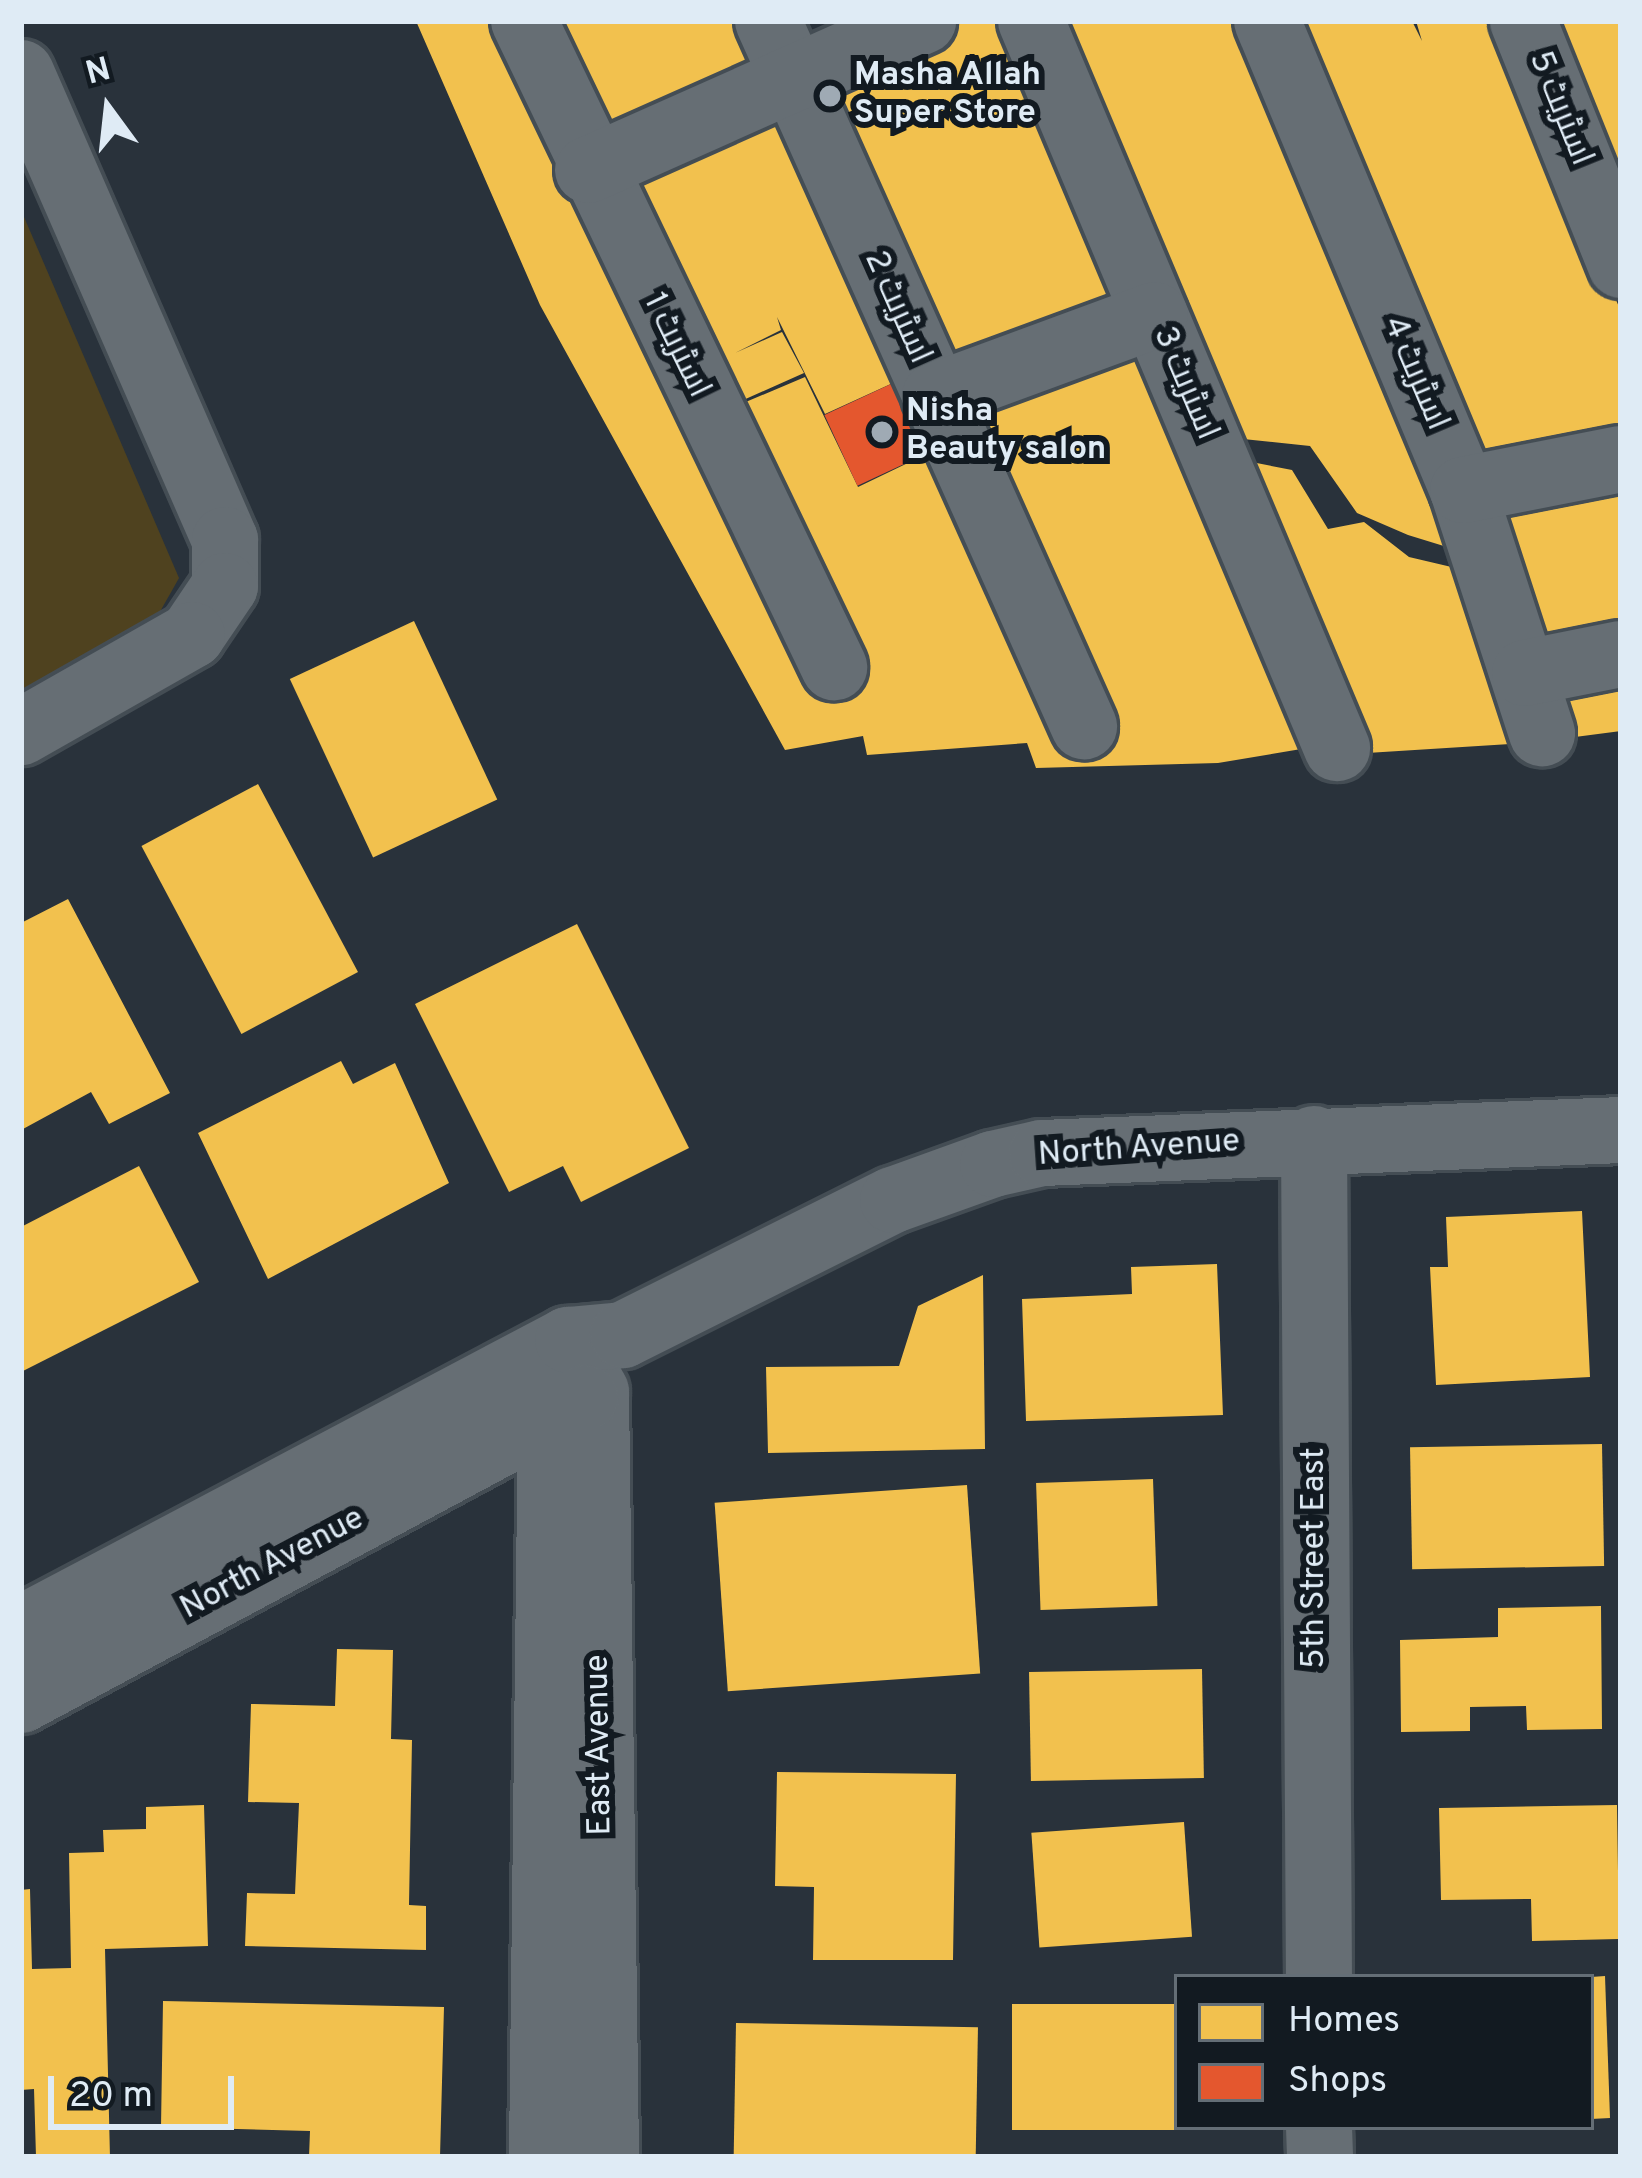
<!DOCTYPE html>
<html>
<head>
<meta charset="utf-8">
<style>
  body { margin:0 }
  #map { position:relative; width:1642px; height:2178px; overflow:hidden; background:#29323b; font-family:Overpass,Cairo,sans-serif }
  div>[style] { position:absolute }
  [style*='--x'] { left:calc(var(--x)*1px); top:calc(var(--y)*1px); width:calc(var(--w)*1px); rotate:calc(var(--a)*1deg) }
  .green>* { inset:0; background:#4f421f }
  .homes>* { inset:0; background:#f2c14e; transform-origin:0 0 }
  .shops>* { inset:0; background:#e4572e; transform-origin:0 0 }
  .roads { filter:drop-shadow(3px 0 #444d54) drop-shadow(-3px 0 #444d54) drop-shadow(0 3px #444d54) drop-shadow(0 -3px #444d54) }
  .minor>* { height:66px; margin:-33px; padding:0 33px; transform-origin:33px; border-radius:33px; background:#666e74 }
  .dots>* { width:33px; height:33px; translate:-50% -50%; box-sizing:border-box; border:6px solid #121a21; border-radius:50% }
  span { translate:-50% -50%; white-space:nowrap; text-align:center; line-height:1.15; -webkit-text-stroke:12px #121a21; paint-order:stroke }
  .poi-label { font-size:33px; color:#dfebf5; font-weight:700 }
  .left { translate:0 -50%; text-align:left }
  .street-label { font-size:33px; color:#dfebf5 }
  .frame { position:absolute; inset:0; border:24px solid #dfebf5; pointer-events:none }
  .legend { position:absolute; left:1174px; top:1974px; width:420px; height:156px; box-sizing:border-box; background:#121a21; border:3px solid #646e76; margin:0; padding:15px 21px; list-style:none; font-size:36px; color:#dfebf5 }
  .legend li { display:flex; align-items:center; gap:24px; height:60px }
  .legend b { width:60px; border:3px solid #646e76 }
  .north { position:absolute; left:48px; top:48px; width:120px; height:120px; -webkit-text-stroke:9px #121a21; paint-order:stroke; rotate:345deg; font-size:33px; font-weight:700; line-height:48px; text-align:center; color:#dfebf5 }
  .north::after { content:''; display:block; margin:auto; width:42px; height:54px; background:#dfebf5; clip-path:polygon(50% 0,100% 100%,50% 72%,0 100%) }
  .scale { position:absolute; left:48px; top:2076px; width:186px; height:54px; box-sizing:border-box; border:6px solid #dfebf5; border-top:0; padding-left:15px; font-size:36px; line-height:42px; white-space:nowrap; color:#dfebf5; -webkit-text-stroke:9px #121a21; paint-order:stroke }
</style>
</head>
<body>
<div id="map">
  <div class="green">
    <i style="clip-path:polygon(21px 210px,179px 578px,157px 617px,21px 697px)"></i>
  </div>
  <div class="homes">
    <i style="clip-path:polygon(416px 21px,513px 21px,722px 412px,805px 377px,858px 487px,939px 448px,951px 396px,1152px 328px,1325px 745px,1218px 763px,1036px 768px,1027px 743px,867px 755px,863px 736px,785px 750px,540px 305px)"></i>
    <i style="clip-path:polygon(532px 21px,758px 21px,783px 77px,598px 153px)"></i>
    <i style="clip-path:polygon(954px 21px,1017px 21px,1142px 310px,946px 385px,809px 85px)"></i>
    <i style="clip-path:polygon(1041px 21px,1265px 21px,1472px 534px,1447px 547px,1408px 535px,1357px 513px,1310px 446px,1224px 437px)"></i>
    <i style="clip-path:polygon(1286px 21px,1412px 21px,1422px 41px,1416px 21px,1503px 21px,1621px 312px,1621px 445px,1472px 480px)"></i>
    <i style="clip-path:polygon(1533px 21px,1621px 21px,1621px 237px)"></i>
    <i style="clip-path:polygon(784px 96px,906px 377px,825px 414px,777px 317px,781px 330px,735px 353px,782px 332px,804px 373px,721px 410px,606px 178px)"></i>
    <i style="clip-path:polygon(1231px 458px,1292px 470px,1328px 529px,1364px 522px,1409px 557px,1460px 569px,1540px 742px,1367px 753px)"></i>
    <i style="clip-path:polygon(1621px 474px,1621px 644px,1527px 663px,1480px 498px)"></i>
    <i style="left:414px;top:621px;width:197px;height:137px;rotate:65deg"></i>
    <i style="clip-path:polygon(1621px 659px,1621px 731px,1552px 740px,1532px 676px)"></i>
    <i style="left:258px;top:784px;width:213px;height:132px;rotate:62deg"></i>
    <i style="clip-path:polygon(68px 899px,170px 1093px,109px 1124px,91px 1092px,23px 1129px,21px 923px)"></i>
    <i style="clip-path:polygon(577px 924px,689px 1148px,581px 1202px,563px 1166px,509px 1192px,415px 1004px)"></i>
    <i style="clip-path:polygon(341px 1061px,353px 1084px,395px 1063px,449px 1183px,268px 1279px,198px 1133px)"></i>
    <i style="clip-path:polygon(139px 1166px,199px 1282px,21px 1372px,21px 1227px)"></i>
    <i style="clip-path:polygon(1582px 1211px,1590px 1377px,1436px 1385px,1430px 1267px,1448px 1267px,1446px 1217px)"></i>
    <i style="clip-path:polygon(1217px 1264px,1223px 1415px,1026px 1421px,1022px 1299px,1132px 1294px,1131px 1267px)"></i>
    <i style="clip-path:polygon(983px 1275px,985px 1449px,768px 1453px,766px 1367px,899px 1366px,918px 1306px)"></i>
    <i style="left:1602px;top:1444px;width:122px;height:192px;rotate:89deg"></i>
    <i style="left:1153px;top:1479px;width:127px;height:117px;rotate:88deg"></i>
    <i style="left:967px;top:1485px;width:189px;height:253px;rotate:86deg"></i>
    <i style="clip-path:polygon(1601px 1606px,1602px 1729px,1527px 1730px,1526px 1706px,1470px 1707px,1470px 1731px,1401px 1732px,1400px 1640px,1498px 1637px,1498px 1608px)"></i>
    <i style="clip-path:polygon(337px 1649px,393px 1650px,391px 1739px,412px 1740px,409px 1905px,426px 1906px,426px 1950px,245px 1946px,247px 1893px,295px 1894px,299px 1803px,248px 1802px,251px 1704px,335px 1706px)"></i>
    <i style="left:1202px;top:1669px;width:109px;height:173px;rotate:89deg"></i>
    <i style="clip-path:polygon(777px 1772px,956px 1774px,953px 1960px,813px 1960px,814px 1887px,775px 1886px)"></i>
    <i style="clip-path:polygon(204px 1805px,208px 1946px,105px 1949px,110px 2157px,36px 2157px,34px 2089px,21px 2090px,21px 1890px,30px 1889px,32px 1969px,71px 1968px,69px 1853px,104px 1852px,103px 1830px,146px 1829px,146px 1807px)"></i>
    <i style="clip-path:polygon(1617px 1805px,1619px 1939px,1532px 1941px,1531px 1899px,1441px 1900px,1439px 1808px)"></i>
    <i style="left:1184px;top:1822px;width:115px;height:153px;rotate:86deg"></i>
    <i style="clip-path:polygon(1605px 1976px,1610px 2118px,1591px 2119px,1591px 1977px)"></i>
    <i style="clip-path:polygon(163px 2001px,444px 2007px,440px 2157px,309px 2157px,310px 2131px,161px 2127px)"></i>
    <i style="left:1177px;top:2004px;width:126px;height:165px;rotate:90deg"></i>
    <i style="left:736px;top:2023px;width:242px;height:134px;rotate:1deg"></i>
  </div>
  <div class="shops">
    <i style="left:906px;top:377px;width:78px;height:90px;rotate:65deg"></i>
  </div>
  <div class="roads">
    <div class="minor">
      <i style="--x:524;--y:21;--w:717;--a:64.36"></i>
      <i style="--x:768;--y:21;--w:773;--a:65.86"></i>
      <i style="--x:1031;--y:21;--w:789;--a:67.17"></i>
      <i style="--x:1267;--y:21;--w:508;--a:67.32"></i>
      <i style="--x:1463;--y:490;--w:256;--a:72"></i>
      <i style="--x:1523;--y:21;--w:263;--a:68.1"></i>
      <i style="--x:21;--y:73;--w:510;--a:66.4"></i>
      <i style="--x:225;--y:540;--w:46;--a:90"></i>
      <i style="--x:225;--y:586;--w:59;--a:124"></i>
      <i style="--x:192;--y:635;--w:197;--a:150.4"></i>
      <i style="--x:588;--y:170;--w:367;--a:-24"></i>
      <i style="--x:935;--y:396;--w:234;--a:-20.2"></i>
      <i style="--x:1463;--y:490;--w:161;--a:-11.1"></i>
      <i style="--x:1525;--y:673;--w:98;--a:-11.2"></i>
      <i style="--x:1314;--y:1139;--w:838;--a:89.66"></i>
      <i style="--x:568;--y:1340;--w:59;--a:61.7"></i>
      <i style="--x:596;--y:1392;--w:765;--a:89.25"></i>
      <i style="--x:523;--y:1365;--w:58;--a:61.2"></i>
      <i style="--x:551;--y:1416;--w:741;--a:90.7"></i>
      <i style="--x:21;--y:1629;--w:619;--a:-27.85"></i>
      <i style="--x:568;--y:1340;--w:55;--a:-5.2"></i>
      <i style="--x:623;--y:1335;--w:302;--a:-26.6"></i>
      <i style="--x:893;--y:1200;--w:106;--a:-19.8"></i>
      <i style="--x:993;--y:1164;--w:50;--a:-12.7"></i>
      <i style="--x:1042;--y:1153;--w:579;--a:-2.27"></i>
      <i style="--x:21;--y:1700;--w:640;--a:-28.17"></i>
      <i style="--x:1319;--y:2127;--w:30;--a:88"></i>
    </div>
  </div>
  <div class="dots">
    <i style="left:830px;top:96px;background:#9faab4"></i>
    <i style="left:882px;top:432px;background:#9faab4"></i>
  </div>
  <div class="poi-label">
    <span class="left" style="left:854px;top:96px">Masha Allah<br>Super Store</span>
    <span class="left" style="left:906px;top:432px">Nisha<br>Beauty salon</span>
  </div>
  <div class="street-label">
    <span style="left:1559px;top:109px;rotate:68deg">اسٹریٹ 5</span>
    <span style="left:896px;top:308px;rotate:66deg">اسٹریٹ 2</span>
    <span style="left:675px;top:346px;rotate:64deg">اسٹریٹ 1</span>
    <span style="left:1414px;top:374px;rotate:67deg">اسٹریٹ 4</span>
    <span style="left:1184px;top:384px;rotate:67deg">اسٹریٹ 3</span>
    <span style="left:1139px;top:1150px;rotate:-4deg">North Avenue</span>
    <span style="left:1316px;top:1558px;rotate:-90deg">5th Street East</span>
    <span style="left:273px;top:1565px;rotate:-28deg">North Avenue</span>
    <span style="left:601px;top:1745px;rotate:-91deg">East Avenue</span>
  </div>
  <div class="frame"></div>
  <ul class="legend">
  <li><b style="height:33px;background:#f2c14e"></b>Homes</li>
  <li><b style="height:33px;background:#e4572e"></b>Shops</li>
  </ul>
  <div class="north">N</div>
  <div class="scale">20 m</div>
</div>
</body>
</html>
